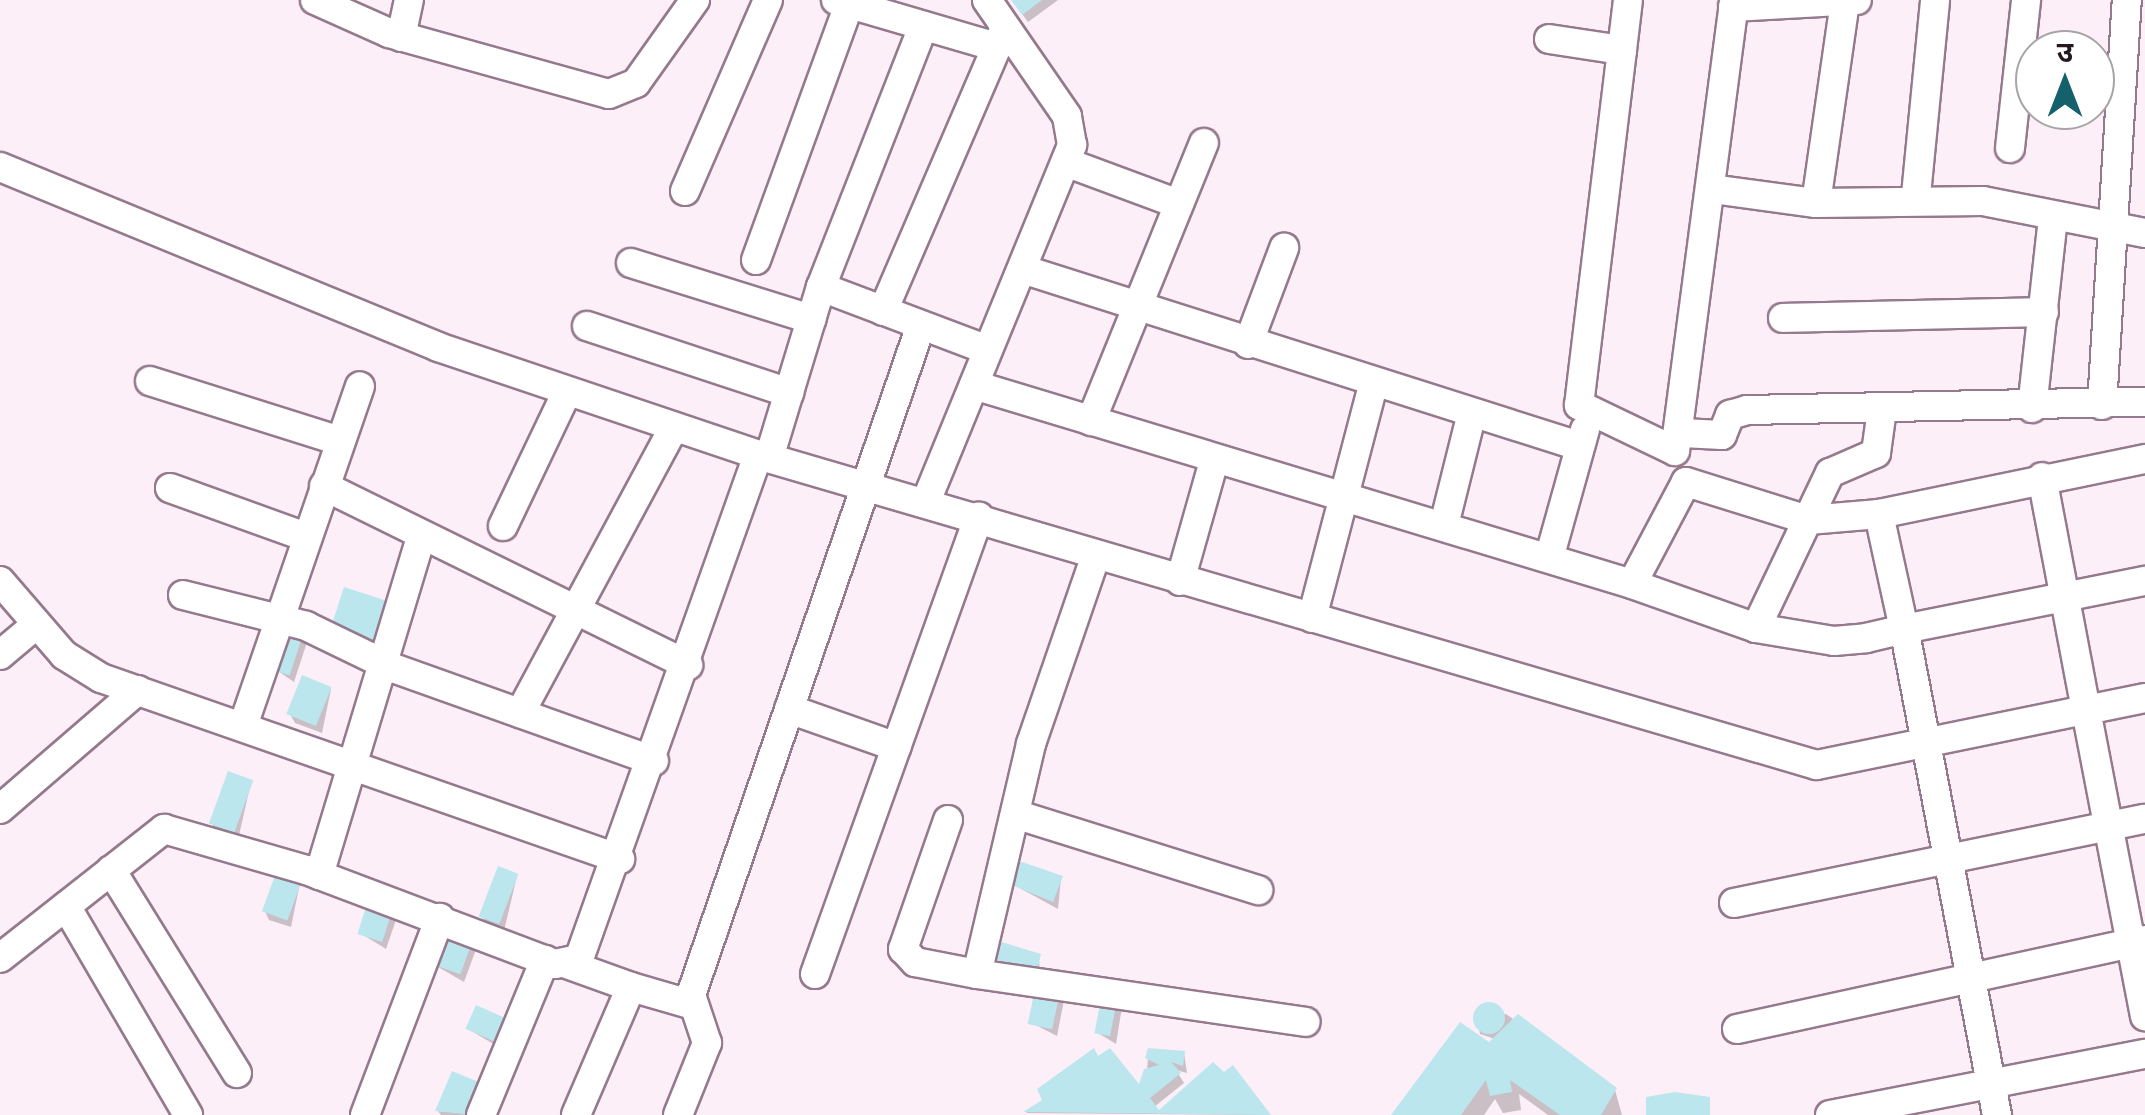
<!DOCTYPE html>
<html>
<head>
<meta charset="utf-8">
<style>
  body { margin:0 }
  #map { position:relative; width:2145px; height:1115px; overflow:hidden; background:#fceff7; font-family:"PT Sans Narrow","Noto Sans Devanagari",sans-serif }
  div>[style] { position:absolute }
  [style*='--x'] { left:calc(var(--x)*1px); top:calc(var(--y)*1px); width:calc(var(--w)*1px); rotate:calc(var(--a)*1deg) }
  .shadow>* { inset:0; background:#0003 }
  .building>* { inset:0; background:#bce6ed; transform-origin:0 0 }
  .round { border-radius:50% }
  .roads { filter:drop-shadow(2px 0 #95798c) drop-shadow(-2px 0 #95798c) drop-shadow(0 2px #95798c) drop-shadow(0 -2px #95798c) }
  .minor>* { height:28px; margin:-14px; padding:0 14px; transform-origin:14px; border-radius:14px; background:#fff }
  span { translate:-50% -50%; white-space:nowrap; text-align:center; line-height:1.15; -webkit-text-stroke:8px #fff; paint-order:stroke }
  .north { position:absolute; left:2015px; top:30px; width:100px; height:100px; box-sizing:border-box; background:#fff; border:2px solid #a7a3a6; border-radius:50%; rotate:0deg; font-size:28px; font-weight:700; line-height:40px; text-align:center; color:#231820 }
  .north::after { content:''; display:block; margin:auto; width:35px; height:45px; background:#14616b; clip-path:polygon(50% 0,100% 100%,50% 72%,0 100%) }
</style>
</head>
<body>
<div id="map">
  <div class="shadow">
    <i style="clip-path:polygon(1012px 0,1058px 0,1028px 22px)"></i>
    <i style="clip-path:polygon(289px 626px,308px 639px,294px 682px,275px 669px)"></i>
    <i style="clip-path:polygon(331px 689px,322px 733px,295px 723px,290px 714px)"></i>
    <i style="clip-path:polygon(251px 782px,238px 840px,217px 832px,212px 824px)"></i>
    <i style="clip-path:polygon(517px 876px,504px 931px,487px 925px,482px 916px)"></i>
    <i style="clip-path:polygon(301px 878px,291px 927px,269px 920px,265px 911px)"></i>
    <i style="clip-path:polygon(1061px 878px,1058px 909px,1014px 885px)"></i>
    <i style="clip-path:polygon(371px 899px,398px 914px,386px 949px,360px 933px)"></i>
    <i style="clip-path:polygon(447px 927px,478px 944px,464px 982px,433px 964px)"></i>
    <i style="clip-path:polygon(1039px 956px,1040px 983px,1065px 995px,1057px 1036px,1032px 1023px,1039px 981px,993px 957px)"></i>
    <i style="clip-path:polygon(1104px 997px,1122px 1007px,1116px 1044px,1098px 1033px)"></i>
    <i style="clip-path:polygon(1476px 1013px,1506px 1014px,1615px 1090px,1622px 1115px,1548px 1115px,1519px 1094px,1521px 1110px,1503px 1113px,1495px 1099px,1484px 1115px,1394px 1115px,1495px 1039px,1480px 1034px)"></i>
    <i style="clip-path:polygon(511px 1023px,507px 1052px,468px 1029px)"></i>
    <i style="clip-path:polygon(1184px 1053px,1187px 1073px,1176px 1070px,1184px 1083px,1154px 1107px,1159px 1114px,1213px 1065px,1223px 1075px,1232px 1068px,1268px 1115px,1026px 1113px,1098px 1059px,1145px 1096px,1148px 1058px)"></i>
    <i style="clip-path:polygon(438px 1111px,486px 1115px,441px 1115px)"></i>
  </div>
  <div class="building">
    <i style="clip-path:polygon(1011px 0,1042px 0,1022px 15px)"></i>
    <i style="left:344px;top:587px;width:52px;height:43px;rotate:18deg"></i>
    <i style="left:287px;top:622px;width:19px;height:50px;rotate:18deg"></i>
    <i style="left:302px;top:675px;width:32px;height:42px;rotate:22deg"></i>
    <i style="left:228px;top:771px;width:27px;height:56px;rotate:20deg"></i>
    <i style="clip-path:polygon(1019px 861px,1063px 876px,1053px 902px,1012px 885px)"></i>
    <i style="left:498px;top:866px;width:22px;height:54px;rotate:21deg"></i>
    <i style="left:278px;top:867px;width:27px;height:47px;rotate:20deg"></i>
    <i style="left:370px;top:895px;width:26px;height:41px;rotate:18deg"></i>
    <i style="left:445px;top:923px;width:32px;height:43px;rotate:20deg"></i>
    <i style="clip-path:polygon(995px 940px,1041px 954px,1036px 975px,990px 957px)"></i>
    <i style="left:1037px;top:980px;width:25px;height:45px;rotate:12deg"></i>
    <i style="left:1102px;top:994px;width:16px;height:40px;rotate:11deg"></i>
    <i class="round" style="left:1473px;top:1002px;width:32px;height:32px"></i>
    <i style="left:476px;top:1005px;width:39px;height:26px;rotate:24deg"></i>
    <i style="clip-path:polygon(1518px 1014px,1617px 1088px,1601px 1115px,1560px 1115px,1510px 1080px,1512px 1092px,1490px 1096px,1486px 1080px,1461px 1115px,1391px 1115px,1460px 1022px,1489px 1042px)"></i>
    <i style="clip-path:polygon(1094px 1048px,1098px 1056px,1110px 1048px,1139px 1084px,1144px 1069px,1159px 1065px,1145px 1058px,1148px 1048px,1185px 1051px,1183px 1066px,1171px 1062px,1181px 1073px,1150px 1098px,1159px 1110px,1213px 1062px,1224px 1072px,1233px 1065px,1271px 1115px,1023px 1112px,1042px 1100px,1037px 1089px)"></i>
    <i style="clip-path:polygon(452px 1071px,486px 1085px,474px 1115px,435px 1111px)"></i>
    <i style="clip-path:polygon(1675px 1092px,1710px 1097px,1710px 1115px,1646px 1115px,1646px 1097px)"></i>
  </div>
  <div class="roads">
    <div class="minor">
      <i style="--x:315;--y:0;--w:81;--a:24"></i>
      <i style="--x:389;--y:33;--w:228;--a:15.5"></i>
      <i style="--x:609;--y:94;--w:29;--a:-22"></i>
      <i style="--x:636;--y:83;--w:102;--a:-54.6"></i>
      <i style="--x:836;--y:0;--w:168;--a:16.3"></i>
      <i style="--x:1733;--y:7;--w:124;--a:-3.2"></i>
      <i style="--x:401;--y:37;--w:38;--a:-78"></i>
      <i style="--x:1549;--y:39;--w:74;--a:8.6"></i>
      <i style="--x:1622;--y:50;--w:358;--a:96.9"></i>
      <i style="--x:1579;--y:405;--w:106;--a:25.6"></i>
      <i style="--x:1675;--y:451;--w:455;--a:-82.5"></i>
      <i style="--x:1622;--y:50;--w:50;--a:-83.2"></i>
      <i style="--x:2010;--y:148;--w:149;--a:-83.8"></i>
      <i style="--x:1068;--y:163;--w:118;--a:20.3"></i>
      <i style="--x:0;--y:167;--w:474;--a:22.3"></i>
      <i style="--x:438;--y:347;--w:338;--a:18.6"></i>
      <i style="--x:758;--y:455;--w:1103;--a:16.32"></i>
      <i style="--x:1817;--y:765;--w:275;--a:-11.6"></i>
      <i style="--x:2086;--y:710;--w:237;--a:-100.7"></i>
      <i style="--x:1712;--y:189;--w:105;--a:7.7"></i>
      <i style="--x:1816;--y:203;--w:167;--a:-0.7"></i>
      <i style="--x:1983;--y:201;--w:165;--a:11.2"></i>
      <i style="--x:685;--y:191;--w:208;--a:-66.5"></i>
      <i style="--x:1916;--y:195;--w:196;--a:-84.4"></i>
      <i style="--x:1816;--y:203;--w:204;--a:-81.8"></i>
      <i style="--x:756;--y:260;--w:271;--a:-70"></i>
      <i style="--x:631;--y:263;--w:189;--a:17.3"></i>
      <i style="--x:1022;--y:269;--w:584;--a:17.63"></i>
      <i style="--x:821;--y:287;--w:178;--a:20.7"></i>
      <i style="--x:883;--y:311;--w:308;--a:-66.7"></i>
      <i style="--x:1783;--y:318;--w:261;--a:-1.3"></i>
      <i style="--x:587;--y:326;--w:213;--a:18.3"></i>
      <i style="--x:1248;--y:344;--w:103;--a:-69.4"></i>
      <i style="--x:150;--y:381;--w:199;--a:17.5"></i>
      <i style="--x:974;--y:385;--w:687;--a:16.83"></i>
      <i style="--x:2102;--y:405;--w:406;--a:-86.5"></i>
      <i style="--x:2032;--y:408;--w:192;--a:-83.7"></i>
      <i style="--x:1091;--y:421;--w:300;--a:-67.9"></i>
      <i style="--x:1682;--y:433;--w:40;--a:2.9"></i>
      <i style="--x:1722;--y:435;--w:22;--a:-68"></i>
      <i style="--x:1730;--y:415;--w:18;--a:-16"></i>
      <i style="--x:1747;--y:410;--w:398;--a:-1.2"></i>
      <i style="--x:769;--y:458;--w:179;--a:-73.1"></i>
      <i style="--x:821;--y:287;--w:277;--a:-68.6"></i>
      <i style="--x:324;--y:486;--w:406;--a:26.2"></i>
      <i style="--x:170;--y:488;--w:145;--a:19.8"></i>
      <i style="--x:927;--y:499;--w:383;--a:-67.7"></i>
      <i style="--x:1072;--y:145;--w:29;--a:-100"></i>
      <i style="--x:1067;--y:116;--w:141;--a:-124.6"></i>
      <i style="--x:1879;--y:514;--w:272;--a:-11.7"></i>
      <i style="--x:1444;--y:525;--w:111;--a:-76"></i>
      <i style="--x:503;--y:526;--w:148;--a:-64.5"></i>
      <i style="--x:1096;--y:555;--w:200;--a:109"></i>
      <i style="--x:1031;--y:744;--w:236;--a:103.2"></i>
      <i style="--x:977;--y:974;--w:332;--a:8.3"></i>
      <i style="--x:1550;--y:555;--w:130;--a:-74.4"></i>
      <i style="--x:0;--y:581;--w:98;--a:49.1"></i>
      <i style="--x:64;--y:655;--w:44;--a:31.9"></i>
      <i style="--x:101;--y:678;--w:550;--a:19.23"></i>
      <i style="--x:1180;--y:581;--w:125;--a:-74.2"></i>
      <i style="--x:183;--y:595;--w:127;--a:14.1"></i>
      <i style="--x:306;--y:626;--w:97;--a:25.8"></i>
      <i style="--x:393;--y:668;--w:277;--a:19.6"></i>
      <i style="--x:1312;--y:618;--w:240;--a:-75.3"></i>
      <i style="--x:1756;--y:628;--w:172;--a:-64.5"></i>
      <i style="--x:1830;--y:473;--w:50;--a:-23.5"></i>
      <i style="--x:1876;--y:453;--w:44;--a:-82.2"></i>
      <i style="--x:0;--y:655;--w:48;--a:-40"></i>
      <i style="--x:2145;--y:698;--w:60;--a:168.5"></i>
      <i style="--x:2086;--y:710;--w:312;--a:79.1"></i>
      <i style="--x:789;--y:709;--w:114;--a:19.4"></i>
      <i style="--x:520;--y:713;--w:325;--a:-61.7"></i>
      <i style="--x:244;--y:723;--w:356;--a:-71"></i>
      <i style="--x:0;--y:809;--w:182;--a:-40.8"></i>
      <i style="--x:1015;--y:814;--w:255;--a:17.4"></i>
      <i style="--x:948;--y:820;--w:137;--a:109.2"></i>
      <i style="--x:903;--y:949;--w:18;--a:47"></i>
      <i style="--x:915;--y:962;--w:63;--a:11"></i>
      <i style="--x:111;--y:870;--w:239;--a:58.2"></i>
      <i style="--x:319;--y:875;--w:352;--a:-73.2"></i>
      <i style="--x:1734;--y:903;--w:419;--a:-11.6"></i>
      <i style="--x:66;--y:906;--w:242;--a:59.7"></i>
      <i style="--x:0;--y:958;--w:209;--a:-38.2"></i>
      <i style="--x:164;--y:829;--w:148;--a:16.1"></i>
      <i style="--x:306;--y:870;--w:266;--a:20.7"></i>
      <i style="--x:555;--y:964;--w:25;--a:-12"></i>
      <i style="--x:579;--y:959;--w:535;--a:-70.45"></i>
      <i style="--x:567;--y:964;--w:68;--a:19.8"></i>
      <i style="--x:631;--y:987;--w:139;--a:113.3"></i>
      <i style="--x:815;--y:974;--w:486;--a:-70.3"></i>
      <i style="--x:631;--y:987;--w:65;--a:16.2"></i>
      <i style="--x:1737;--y:1029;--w:418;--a:-12.3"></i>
      <i style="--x:365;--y:1115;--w:211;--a:-69.2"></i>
      <i style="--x:481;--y:1115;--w:168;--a:-67.6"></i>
      <i style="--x:678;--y:1115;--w:78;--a:-68.1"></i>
      <i style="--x:707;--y:1043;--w:51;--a:-108.4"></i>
      <i style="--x:691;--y:995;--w:708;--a:-71.05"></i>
      <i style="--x:1830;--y:1115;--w:321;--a:-11"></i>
      <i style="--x:1997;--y:1115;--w:495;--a:-100.8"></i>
      <i style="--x:1904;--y:629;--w:118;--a:-102.3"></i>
      <i style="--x:1879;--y:514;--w:71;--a:175.2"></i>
      <i style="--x:1808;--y:520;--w:128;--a:-162.7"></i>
      <i style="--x:1686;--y:482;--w:115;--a:117.9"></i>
      <i style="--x:1632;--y:584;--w:132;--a:19.5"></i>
      <i style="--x:1756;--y:628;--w:79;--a:9.5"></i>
      <i style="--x:1834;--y:641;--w:32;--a:-5"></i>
      <i style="--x:1866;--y:638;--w:39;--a:-13"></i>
      <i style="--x:1904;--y:629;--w:246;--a:-11.3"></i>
    </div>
  </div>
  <div class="north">उ</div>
</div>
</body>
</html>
